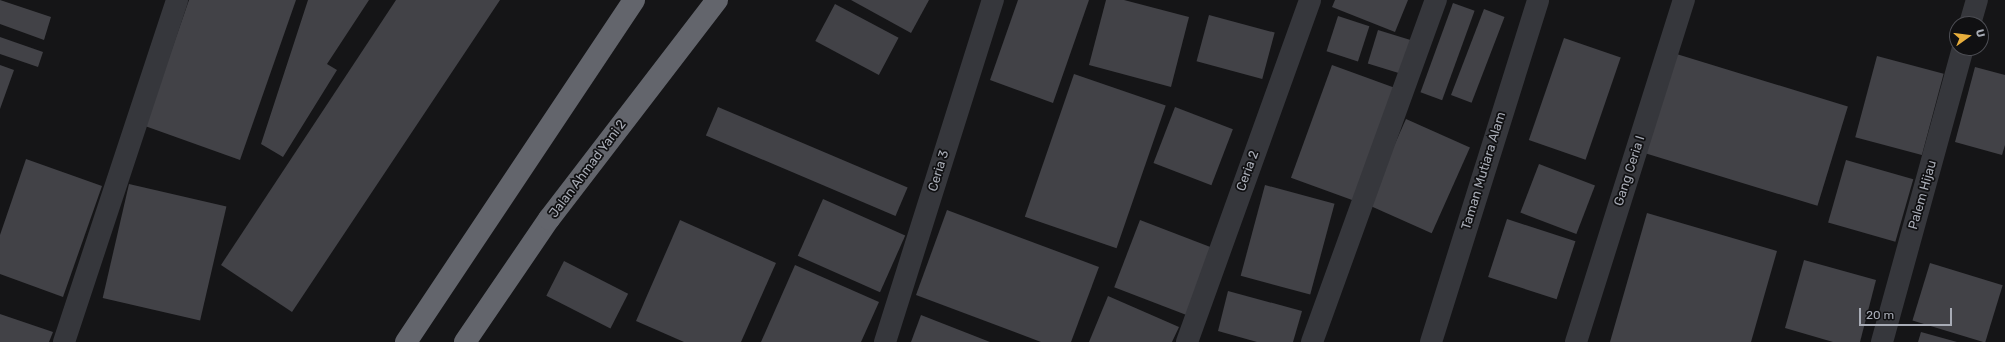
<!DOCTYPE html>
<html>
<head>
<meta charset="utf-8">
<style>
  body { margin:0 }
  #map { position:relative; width:2005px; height:342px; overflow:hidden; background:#151517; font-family:Rubik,sans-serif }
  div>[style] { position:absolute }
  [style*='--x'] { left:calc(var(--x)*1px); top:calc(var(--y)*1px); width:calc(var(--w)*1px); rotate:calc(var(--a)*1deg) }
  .building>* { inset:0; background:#424247; transform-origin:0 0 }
  .minor>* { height:22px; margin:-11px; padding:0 11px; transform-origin:11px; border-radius:11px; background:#36373c }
  .highway>* { height:22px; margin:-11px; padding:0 11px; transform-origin:11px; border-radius:11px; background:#63656c }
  span { translate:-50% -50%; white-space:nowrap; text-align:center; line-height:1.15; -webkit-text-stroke:3.5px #101012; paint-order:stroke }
  .street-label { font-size:13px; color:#a8acb6 }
  .north { position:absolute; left:1949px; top:16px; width:40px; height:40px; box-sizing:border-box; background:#101012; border:1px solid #4d4e54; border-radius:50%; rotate:76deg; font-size:11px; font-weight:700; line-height:16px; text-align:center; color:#a8acb6 }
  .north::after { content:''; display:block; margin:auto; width:14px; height:18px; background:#e8ae3c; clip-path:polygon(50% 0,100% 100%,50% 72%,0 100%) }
  .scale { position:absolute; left:1859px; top:308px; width:93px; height:18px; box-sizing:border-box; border:2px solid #a8acb6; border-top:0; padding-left:5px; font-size:12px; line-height:14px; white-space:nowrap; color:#a8acb6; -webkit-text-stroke:3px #101012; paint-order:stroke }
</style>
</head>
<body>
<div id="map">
  <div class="building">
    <i style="clip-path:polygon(0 0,51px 17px,44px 40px,0 24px)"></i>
    <i style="clip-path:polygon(189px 0,296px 0,240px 160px,145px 126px)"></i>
    <i style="clip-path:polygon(308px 0,369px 0,327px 64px,337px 70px,283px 157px,261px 144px)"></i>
    <i style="clip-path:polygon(396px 0,500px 0,292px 312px,221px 265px)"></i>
    <i style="clip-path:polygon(851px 0,929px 0,911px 33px)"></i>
    <i style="clip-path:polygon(1018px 0,1089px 0,1053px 103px,990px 80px)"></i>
    <i style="clip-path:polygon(1106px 0,1124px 0,1189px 17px,1171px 87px,1089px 65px)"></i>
    <i style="clip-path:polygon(1335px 0,1408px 0,1395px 32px,1332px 7px)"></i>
    <i style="left:1453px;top:3px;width:23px;height:95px;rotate:20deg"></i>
    <i style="left:835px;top:4px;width:72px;height:42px;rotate:28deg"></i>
    <i style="left:1484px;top:9px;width:22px;height:92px;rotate:21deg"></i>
    <i style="left:1209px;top:15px;width:68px;height:48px;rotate:15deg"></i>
    <i style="left:1338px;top:16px;width:33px;height:37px;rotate:18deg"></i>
    <i style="left:1378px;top:30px;width:34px;height:35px;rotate:17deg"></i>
    <i style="clip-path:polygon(0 37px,43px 52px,38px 67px,0 54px)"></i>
    <i style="left:1564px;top:38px;width:60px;height:108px;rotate:19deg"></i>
    <i style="left:1670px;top:52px;width:186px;height:104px;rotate:17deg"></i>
    <i style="left:1877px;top:56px;width:69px;height:84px;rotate:15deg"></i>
    <i style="clip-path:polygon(0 65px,14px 70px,0 109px)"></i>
    <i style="left:1332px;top:65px;width:68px;height:120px;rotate:20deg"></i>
    <i style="clip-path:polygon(1975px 67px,2005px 75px,2005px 145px,2002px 155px,1955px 142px)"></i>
    <i style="left:1074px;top:74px;width:97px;height:151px;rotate:19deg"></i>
    <i style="left:718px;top:107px;width:206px;height:31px;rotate:23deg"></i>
    <i style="left:1175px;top:107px;width:62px;height:60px;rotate:21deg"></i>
    <i style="left:1406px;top:119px;width:70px;height:94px;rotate:24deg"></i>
    <i style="clip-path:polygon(26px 159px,102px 186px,63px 297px,0 274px,0 235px)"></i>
    <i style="left:1846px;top:160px;width:70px;height:65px;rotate:16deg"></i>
    <i style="left:1539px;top:164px;width:60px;height:52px;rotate:21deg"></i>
    <i style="left:129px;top:184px;width:100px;height:117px;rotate:13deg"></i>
    <i style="left:1265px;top:185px;width:72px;height:94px;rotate:15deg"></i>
    <i style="left:823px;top:199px;width:90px;height:62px;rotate:24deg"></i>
    <i style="clip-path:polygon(947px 210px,1099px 267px,1071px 342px,1041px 342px,916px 295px)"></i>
    <i style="clip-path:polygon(1647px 213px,1777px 251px,1751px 342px,1610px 342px)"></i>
    <i style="left:1507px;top:219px;width:72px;height:61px;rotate:18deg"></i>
    <i style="clip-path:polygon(680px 220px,776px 263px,741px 342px,684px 342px,636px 321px)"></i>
    <i style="left:1140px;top:220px;width:83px;height:72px;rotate:21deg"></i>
    <i style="clip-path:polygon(1804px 260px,1876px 280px,1860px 342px,1833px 342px,1785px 328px)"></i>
    <i style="left:564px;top:261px;width:72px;height:39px;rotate:27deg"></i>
    <i style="left:1930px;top:263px;width:76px;height:60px;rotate:17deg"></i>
    <i style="clip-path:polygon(795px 265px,879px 302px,861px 342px,761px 342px)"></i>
    <i style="clip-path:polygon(1228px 291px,1302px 311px,1293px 342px,1257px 342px,1218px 331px)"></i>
    <i style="clip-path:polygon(1108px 296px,1179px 327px,1172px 342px,1089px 342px)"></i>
    <i style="clip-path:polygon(0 314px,53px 332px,49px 342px,0 342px)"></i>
    <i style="clip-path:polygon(921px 315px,990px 342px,911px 342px)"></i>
    <i style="clip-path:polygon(1921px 332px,1957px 342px,1918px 342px)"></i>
  </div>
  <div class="minor">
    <i style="--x:1970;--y:24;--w:25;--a:-74"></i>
    <i style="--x:64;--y:342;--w:360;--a:-71.7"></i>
    <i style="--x:885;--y:342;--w:359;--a:-72.5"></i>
    <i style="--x:1187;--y:342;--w:363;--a:-70.2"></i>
    <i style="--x:1312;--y:342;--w:364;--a:-70.1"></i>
    <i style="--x:1431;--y:342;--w:358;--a:-72.6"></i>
    <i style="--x:1576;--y:342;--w:359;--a:-72.5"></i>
    <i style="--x:1882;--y:342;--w:305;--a:-74.6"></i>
  </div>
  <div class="highway">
    <i style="--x:406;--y:342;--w:411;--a:-56.3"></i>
    <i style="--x:465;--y:342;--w:149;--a:-55.7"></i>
    <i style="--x:549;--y:219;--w:276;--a:-52.5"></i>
  </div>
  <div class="street-label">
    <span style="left:588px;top:169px;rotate:-53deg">Jalan Ahmad Yani 2</span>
    <span style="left:939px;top:171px;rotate:-73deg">Ceria 3</span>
    <span style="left:1248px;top:171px;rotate:-70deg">Ceria 2</span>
    <span style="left:1484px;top:171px;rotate:-73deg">Taman Mutiara Alam</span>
    <span style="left:1630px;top:171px;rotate:-72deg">Gang Ceria I</span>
    <span style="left:1923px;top:195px;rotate:-74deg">Palem Hijau</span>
  </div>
  <div class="north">U</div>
  <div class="scale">20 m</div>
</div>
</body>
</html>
